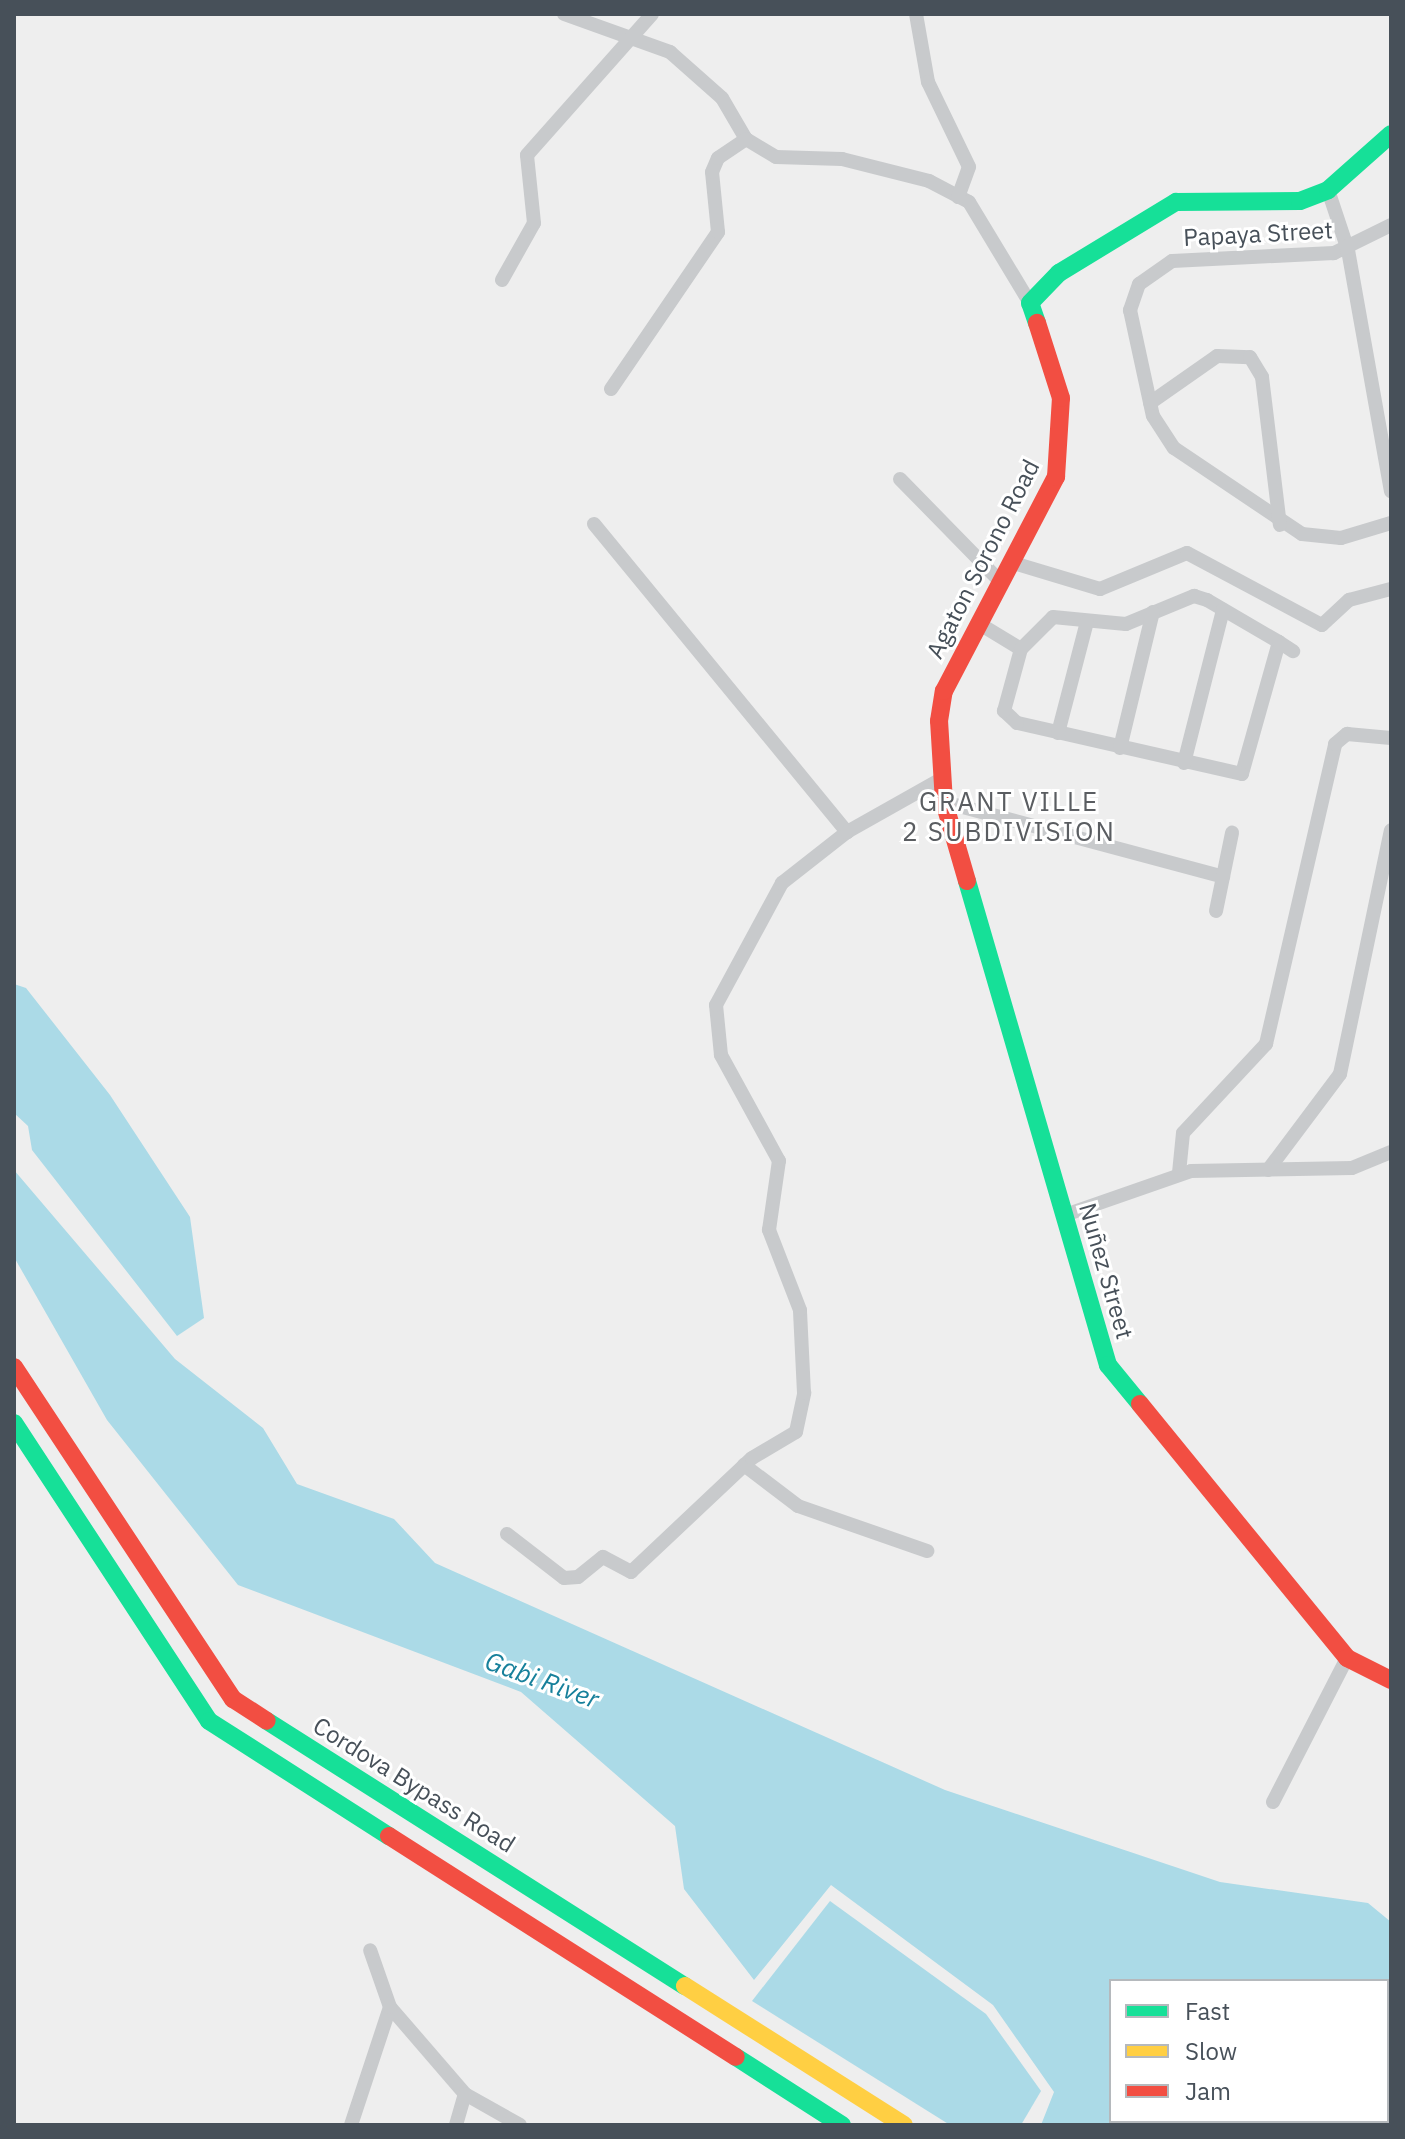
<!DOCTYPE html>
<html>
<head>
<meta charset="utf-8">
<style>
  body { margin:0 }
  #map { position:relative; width:1405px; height:2139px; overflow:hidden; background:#eee; font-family:"IBM Plex Sans",sans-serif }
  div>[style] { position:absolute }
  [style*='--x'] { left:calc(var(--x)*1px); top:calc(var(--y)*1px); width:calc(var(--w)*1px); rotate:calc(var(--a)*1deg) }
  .water>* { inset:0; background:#abdae7 }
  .street>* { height:14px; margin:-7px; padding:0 7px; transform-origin:7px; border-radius:7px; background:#c8cacc }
  .fast>* { height:18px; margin:-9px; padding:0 9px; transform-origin:9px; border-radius:9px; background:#16e098 }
  .slow>* { height:18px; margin:-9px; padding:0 9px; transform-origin:9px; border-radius:9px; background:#ffcf43 }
  .jam>* { height:18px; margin:-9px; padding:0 9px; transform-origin:9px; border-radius:9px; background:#f24e42 }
  span { translate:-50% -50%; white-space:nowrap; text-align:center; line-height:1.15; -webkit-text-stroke:6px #fff; paint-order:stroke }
  .street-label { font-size:24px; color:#475059 }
  .neighbourhood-label { font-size:26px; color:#5a5d61; letter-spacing:2px }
  .water-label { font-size:26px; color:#17809b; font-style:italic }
  .frame { position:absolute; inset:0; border:16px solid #475059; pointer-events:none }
  .legend { position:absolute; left:1109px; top:1979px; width:280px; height:144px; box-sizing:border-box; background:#fff; border:2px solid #b5b9bd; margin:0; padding:10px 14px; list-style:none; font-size:24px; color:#475059 }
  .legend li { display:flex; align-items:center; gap:16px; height:40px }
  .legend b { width:40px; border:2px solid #b5b9bd }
</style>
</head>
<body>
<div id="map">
  <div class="water">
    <i style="clip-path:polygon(14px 984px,26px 988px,110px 1095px,190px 1217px,204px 1318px,177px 1336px,32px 1150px,28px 1126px,14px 1113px)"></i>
    <i style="clip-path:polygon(evenodd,14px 1170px,175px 1359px,263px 1428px,297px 1484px,394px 1519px,435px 1563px,945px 1790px,1220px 1882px,1368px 1903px,1391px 1922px,1391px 2125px,1041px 2125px,1054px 2092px,993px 2005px,831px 1885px,754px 1980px,684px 1889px,675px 1826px,521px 1692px,238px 1585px,107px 1420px,14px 1257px,14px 1170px,1111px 1981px,1387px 1981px,1387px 2121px,1111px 2121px,1111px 1981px)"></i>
    <i style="clip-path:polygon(830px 1901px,986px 2014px,1041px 2091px,1021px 2125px,950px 2125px,752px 2001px)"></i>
  </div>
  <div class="street">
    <i style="--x:564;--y:14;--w:113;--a:19.7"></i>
    <i style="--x:670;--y:52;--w:69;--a:41.5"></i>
    <i style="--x:722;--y:98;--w:48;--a:59.7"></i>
    <i style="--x:746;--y:139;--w:35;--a:31"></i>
    <i style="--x:776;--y:157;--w:66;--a:1.7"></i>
    <i style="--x:842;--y:159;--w:90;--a:14.2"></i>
    <i style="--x:929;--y:181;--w:45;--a:27.7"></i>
    <i style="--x:969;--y:202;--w:118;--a:58.9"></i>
    <i style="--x:916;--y:14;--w:69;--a:80"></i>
    <i style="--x:928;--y:82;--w:94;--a:64.2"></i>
    <i style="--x:969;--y:167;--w:32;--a:110"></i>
    <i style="--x:1328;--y:190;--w:63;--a:71.6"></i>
    <i style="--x:1348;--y:250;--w:245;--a:79.9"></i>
    <i style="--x:1391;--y:225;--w:64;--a:153.8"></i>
    <i style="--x:1334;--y:253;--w:162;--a:177.2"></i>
    <i style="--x:1172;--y:261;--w:40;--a:145.1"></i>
    <i style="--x:1139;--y:284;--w:28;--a:109"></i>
    <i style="--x:1130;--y:310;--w:108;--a:77.8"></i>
    <i style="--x:1153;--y:416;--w:38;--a:57"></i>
    <i style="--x:1174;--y:448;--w:154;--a:33.9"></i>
    <i style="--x:1302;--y:534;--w:39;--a:6"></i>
    <i style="--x:1341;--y:538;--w:52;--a:-16.7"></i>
    <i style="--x:502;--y:280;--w:65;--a:-60.7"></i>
    <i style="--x:534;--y:223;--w:68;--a:-95.9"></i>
    <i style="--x:527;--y:155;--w:188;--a:-48.4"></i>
    <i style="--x:611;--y:389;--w:190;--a:-55.7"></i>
    <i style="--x:718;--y:232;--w:60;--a:-95.7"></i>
    <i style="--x:712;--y:172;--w:15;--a:-67"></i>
    <i style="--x:718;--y:158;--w:34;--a:-34"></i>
    <i style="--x:1150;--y:403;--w:82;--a:-35"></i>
    <i style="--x:1217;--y:356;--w:33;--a:2"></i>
    <i style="--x:1250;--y:357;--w:23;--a:59"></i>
    <i style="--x:1262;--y:377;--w:149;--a:83.1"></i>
    <i style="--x:900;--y:479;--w:140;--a:45.6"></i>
    <i style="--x:594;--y:524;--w:399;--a:50.6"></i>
    <i style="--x:1010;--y:562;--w:94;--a:16.7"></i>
    <i style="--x:1100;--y:589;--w:94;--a:-22.5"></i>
    <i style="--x:1187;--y:553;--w:153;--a:28.1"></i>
    <i style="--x:1322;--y:625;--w:37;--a:-43"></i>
    <i style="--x:1349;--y:600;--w:43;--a:-14.7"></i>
    <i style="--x:978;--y:623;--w:50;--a:31.2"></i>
    <i style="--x:1279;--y:642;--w:137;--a:105.7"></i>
    <i style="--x:1242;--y:774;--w:231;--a:-167.2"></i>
    <i style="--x:1017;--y:723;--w:18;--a:-137"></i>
    <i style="--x:1004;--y:711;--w:64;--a:-74.7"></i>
    <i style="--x:1021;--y:649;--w:45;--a:-45"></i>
    <i style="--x:1053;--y:617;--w:73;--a:5.5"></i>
    <i style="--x:1126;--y:624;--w:74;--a:-22.4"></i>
    <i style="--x:1194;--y:596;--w:14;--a:17"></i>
    <i style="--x:1207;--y:600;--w:83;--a:30.3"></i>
    <i style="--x:1279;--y:642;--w:17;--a:33"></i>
    <i style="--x:1058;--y:733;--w:115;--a:-75.4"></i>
    <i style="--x:1120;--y:748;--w:140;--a:-76.4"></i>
    <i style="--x:1184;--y:763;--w:158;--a:-75.7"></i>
    <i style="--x:944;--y:802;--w:289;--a:15"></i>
    <i style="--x:1216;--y:911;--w:80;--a:-78.4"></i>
    <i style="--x:1268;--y:1170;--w:120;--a:-53.1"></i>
    <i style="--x:1340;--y:1074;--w:249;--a:-78.2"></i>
    <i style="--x:1179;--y:1173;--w:40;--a:-84.3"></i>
    <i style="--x:1183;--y:1133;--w:122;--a:-47"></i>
    <i style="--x:1266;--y:1044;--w:308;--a:-77"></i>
    <i style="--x:1335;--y:744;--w:16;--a:-40"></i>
    <i style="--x:1347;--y:734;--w:44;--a:5.2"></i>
    <i style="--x:1065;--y:1215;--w:133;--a:-19.2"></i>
    <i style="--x:1191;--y:1171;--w:161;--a:-1.1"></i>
    <i style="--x:1352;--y:1168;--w:42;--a:-22.3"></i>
    <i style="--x:744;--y:1465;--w:68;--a:37.2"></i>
    <i style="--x:798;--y:1506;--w:137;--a:19.2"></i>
    <i style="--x:507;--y:1534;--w:72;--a:37.7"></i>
    <i style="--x:564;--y:1578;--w:14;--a:-4"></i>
    <i style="--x:578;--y:1577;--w:32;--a:-39"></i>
    <i style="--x:603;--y:1557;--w:32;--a:28"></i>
    <i style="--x:631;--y:1572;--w:166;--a:-43.3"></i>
    <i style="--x:752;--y:1458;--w:51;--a:-30.6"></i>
    <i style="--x:796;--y:1432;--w:40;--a:-78"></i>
    <i style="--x:804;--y:1393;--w:83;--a:-92.8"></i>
    <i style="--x:800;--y:1310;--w:86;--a:-111.2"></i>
    <i style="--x:769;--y:1230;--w:70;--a:-81.8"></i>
    <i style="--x:779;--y:1161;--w:121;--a:-118.7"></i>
    <i style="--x:721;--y:1055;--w:50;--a:-95.7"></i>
    <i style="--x:716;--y:1005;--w:139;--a:-61.6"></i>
    <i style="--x:782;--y:883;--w:83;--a:-38.1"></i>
    <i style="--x:847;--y:832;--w:108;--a:-29.4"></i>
    <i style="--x:1273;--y:1802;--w:162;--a:-62.8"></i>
    <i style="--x:390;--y:2007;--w:115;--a:49.2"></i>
    <i style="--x:465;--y:2094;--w:63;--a:29.4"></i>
    <i style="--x:351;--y:2125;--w:124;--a:-71.7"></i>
    <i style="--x:390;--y:2007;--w:60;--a:-109.3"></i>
    <i style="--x:456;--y:2125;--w:32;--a:-74"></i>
  </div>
  <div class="fast">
    <i style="--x:1037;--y:323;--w:21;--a:-109"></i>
    <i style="--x:1030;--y:303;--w:42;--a:-46"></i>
    <i style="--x:1059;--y:273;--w:137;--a:-31.3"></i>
    <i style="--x:1176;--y:202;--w:124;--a:-0.5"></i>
    <i style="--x:1300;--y:201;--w:30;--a:-21"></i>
    <i style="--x:1328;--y:190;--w:84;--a:-41.6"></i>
    <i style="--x:967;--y:881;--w:504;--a:73.76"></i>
    <i style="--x:1108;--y:1365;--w:50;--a:50.6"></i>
    <i style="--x:14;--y:1423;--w:356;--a:56.8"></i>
    <i style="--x:209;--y:1721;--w:214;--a:32.6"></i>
    <i style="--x:267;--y:1721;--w:495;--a:32.4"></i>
    <i style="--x:736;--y:2057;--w:126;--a:32.7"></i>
  </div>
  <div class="slow">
    <i style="--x:685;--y:1986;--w:259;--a:32.4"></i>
  </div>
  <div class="jam">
    <i style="--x:967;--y:881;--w:82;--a:-106.2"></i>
    <i style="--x:944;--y:802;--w:81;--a:-93.5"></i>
    <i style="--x:939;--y:721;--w:30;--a:-81"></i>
    <i style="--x:944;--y:691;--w:242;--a:-62.4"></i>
    <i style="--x:1056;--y:477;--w:79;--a:-86.4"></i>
    <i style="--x:1061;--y:398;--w:79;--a:-107.7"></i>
    <i style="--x:14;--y:1367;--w:398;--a:56.6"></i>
    <i style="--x:233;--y:1699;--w:40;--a:32.9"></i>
    <i style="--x:1140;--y:1404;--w:328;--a:50.8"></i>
    <i style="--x:1347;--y:1658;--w:49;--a:26.6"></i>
    <i style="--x:389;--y:1836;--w:411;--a:32.5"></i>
  </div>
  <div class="street-label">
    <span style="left:1258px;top:234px;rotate:-3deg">Papaya Street</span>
    <span style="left:983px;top:559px;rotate:-63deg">Agaton Sorono Road</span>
    <span style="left:1106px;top:1271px;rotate:74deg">Nuñez Street</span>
    <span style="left:414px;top:1785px;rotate:32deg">Cordova Bypass Road</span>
  </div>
  <div class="neighbourhood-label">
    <span style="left:1009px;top:817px">GRANT VILLE<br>2 SUBDIVISION</span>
  </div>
  <div class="water-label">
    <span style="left:542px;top:1680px;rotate:20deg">Gabi River</span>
  </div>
  <div class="frame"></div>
  <ul class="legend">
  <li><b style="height:10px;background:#16e098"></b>Fast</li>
  <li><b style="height:10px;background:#ffcf43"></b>Slow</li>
  <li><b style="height:10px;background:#f24e42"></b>Jam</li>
  </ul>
</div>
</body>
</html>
